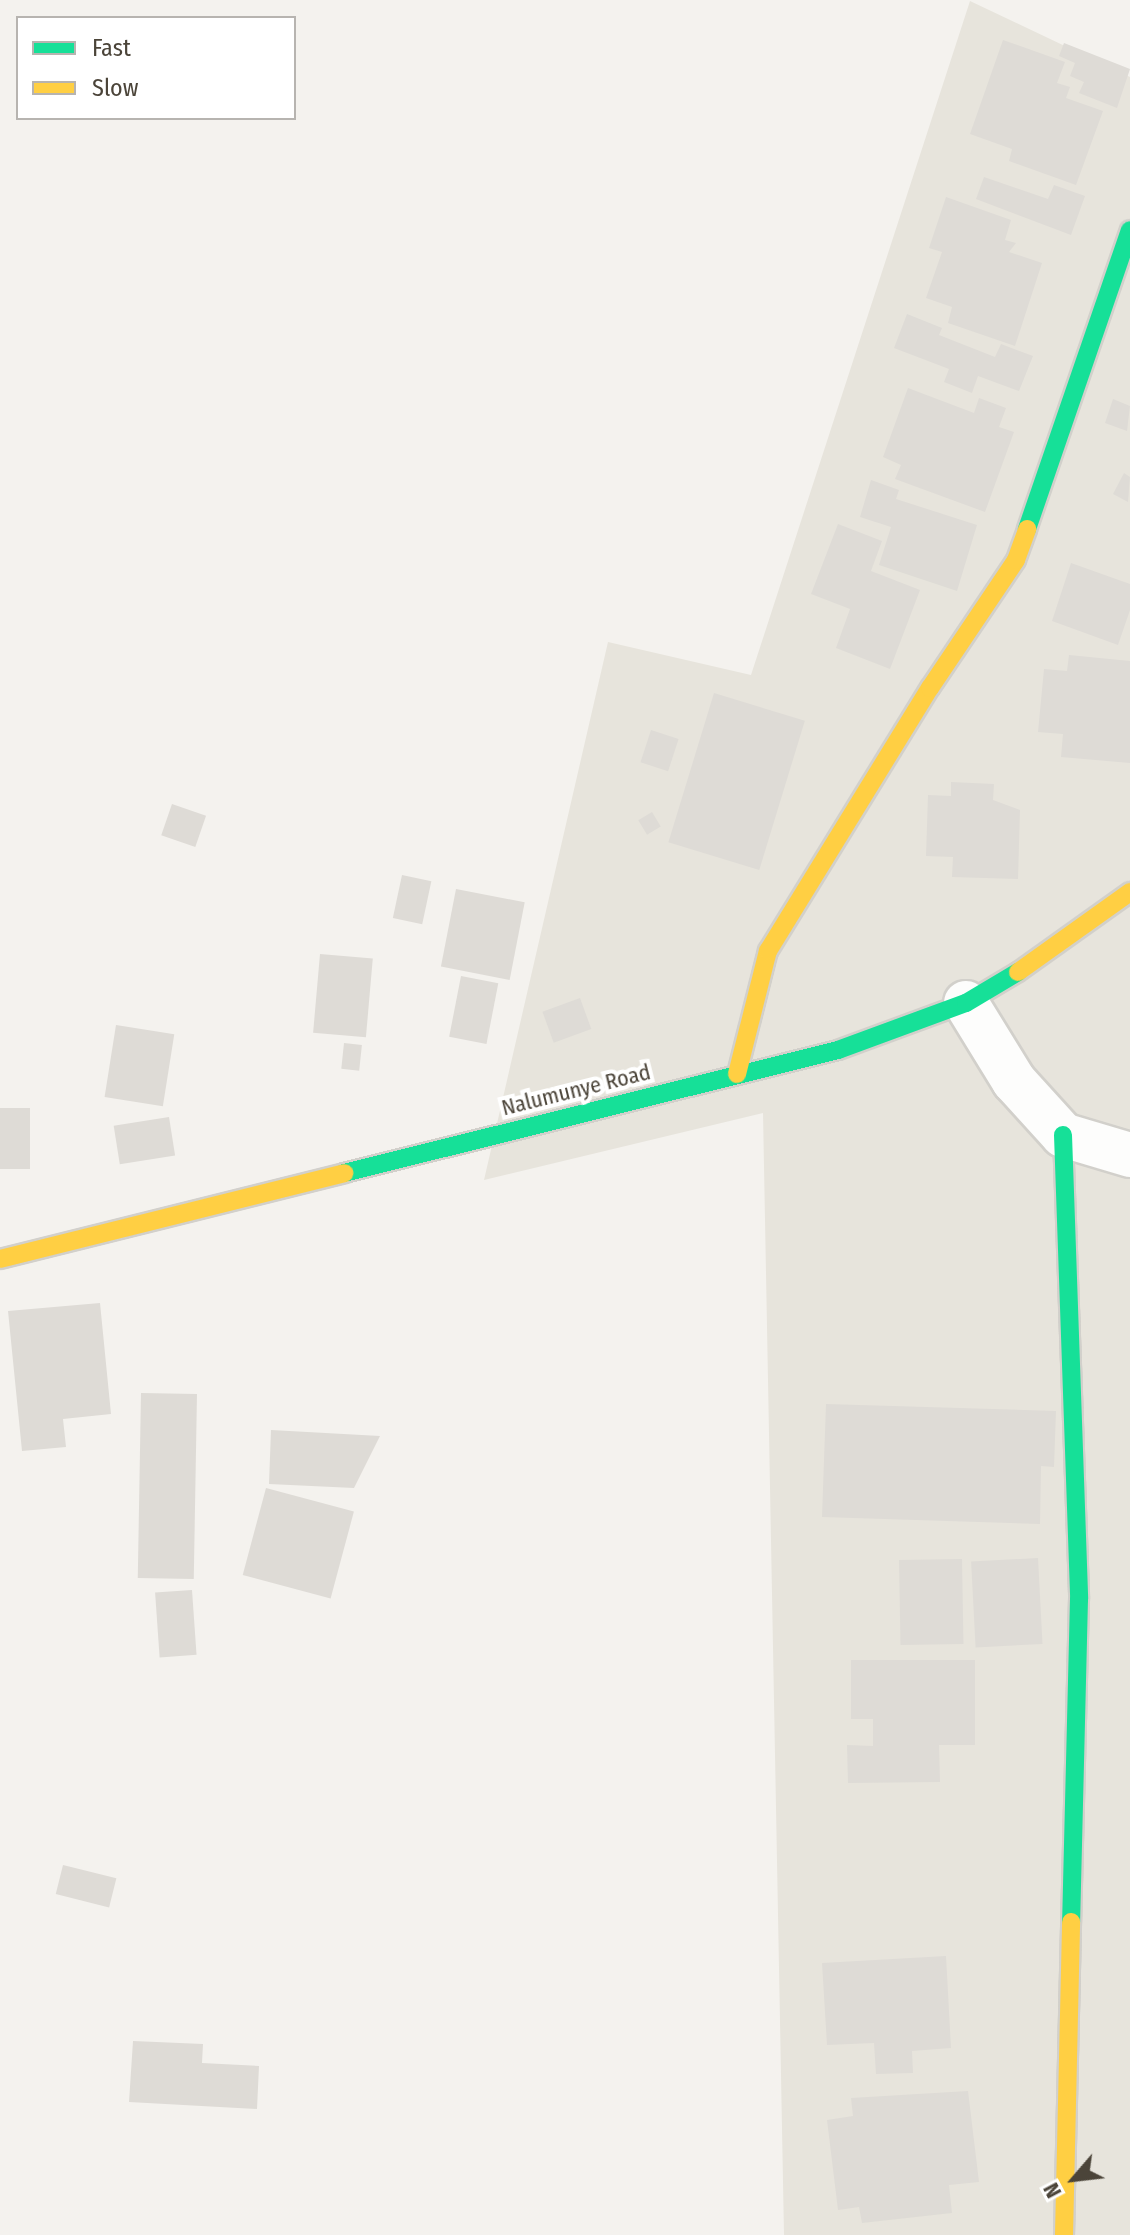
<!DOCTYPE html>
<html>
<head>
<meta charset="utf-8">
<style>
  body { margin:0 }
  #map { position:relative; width:1130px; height:2235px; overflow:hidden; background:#f4f2ee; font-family:"Fira Sans Condensed",sans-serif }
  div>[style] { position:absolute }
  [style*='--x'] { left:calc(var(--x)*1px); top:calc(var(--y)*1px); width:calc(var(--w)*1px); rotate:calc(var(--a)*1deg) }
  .residential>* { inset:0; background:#e7e4dc }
  .building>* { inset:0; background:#dedbd6; transform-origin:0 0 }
  .roads { filter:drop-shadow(2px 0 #d2d0cb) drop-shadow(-2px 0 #d2d0cb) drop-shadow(0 2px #d2d0cb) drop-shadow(0 -2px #d2d0cb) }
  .street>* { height:44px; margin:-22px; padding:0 22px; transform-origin:22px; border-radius:22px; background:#fdfdfc }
  .fast>* { height:18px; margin:-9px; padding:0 9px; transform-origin:9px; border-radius:9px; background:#16e098 }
  .slow>* { height:18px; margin:-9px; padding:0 9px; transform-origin:9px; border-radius:9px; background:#ffcf43 }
  span { translate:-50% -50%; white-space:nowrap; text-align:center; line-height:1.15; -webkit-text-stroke:8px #fff; paint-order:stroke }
  .street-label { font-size:22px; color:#4b4439 }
  .legend { position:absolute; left:16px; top:16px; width:280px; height:104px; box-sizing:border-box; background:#fff; border:2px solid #b7b4b0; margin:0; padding:10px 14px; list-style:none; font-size:24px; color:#4b4439 }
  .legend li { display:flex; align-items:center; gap:16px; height:40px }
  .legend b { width:40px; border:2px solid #b7b4b0 }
  .north { position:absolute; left:1034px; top:2139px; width:80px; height:80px; -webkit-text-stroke:6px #fff; paint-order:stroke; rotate:242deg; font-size:22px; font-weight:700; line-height:32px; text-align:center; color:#4b4439 }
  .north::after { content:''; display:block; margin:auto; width:28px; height:36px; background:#4b4439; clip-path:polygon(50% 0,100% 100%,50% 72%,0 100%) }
</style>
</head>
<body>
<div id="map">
  <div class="residential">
    <i style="clip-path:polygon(970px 1px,1130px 77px,1130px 2235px,784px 2235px,763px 1113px,484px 1180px,608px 642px,751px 675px)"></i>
  </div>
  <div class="building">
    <i style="clip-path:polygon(1003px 40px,1065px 62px,1057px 83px,1070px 87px,1066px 98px,1103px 111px,1076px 185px,1009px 161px,1012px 149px,970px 134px)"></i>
    <i style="clip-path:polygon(1064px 43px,1130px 69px,1117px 108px,1079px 93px,1084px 82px,1070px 76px,1075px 63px,1059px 56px)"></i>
    <i style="clip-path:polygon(984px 177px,1048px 199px,1054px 185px,1085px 196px,1071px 235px,976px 199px)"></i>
    <i style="clip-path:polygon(946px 197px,1011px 220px,1005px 240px,1016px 243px,1009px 252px,1042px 263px,1015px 346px,948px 323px,952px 307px,926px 298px,942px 252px,929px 248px)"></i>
    <i style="clip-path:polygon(907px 314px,942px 328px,939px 335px,995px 357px,1001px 344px,1033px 356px,1019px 391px,978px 376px,972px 393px,944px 382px,949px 369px,894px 348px)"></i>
    <i style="clip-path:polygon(908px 388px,974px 413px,979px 398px,1006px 408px,999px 427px,1014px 432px,985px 512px,895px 479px,901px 465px,883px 457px)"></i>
    <i style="clip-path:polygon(1113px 399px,1130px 406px,1127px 431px,1105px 423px)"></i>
    <i style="clip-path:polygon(1124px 473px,1130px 477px,1128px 502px,1113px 494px)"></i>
    <i style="clip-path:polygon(871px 480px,899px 490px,896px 499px,977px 525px,957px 591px,879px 565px,891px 527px,860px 517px)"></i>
    <i style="clip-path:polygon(838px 524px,882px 541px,871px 571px,920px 590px,890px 669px,836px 648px,850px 609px,811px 594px)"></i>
    <i style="clip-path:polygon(1071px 563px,1130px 584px,1130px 610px,1118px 645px,1052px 621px)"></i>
    <i style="clip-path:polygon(1069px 655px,1130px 661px,1130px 763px,1061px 757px,1063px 734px,1038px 732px,1044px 669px,1067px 671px)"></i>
    <i style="left:714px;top:693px;width:95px;height:156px;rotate:17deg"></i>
    <i style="left:651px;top:730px;width:29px;height:34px;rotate:18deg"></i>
    <i style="clip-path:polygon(951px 782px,994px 784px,993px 800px,1020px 810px,1018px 879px,952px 877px,953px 857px,926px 856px,928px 795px,951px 796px)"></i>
    <i style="left:172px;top:804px;width:36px;height:33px;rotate:19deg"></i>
    <i style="left:652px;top:812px;width:17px;height:16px;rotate:59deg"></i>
    <i style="left:402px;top:875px;width:30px;height:44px;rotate:12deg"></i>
    <i style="left:456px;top:889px;width:70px;height:79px;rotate:11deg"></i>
    <i style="left:320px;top:954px;width:53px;height:79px;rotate:5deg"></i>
    <i style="left:461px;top:976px;width:38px;height:62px;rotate:11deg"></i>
    <i style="left:580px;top:998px;width:33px;height:40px;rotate:70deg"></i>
    <i style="left:116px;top:1025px;width:59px;height:73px;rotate:9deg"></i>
    <i style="left:344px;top:1043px;width:18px;height:26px;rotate:6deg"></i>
    <i style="left:0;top:1108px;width:30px;height:61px"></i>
    <i style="left:169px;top:1117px;width:39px;height:56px;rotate:81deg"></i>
    <i style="clip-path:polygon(100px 1303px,111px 1414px,63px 1419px,66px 1447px,22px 1451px,8px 1311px)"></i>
    <i style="left:141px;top:1393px;width:56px;height:185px;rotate:1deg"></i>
    <i style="clip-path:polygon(826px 1404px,1056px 1411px,1054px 1467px,1041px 1466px,1040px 1524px,822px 1517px)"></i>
    <i style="clip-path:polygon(271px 1430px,380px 1436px,354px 1488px,269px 1484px)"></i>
    <i style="left:266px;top:1488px;width:91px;height:90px;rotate:15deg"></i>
    <i style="left:1038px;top:1558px;width:86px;height:67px;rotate:87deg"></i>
    <i style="left:962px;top:1559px;width:85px;height:63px;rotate:89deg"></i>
    <i style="left:192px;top:1590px;width:65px;height:37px;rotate:86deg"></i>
    <i style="clip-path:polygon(851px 1660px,975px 1660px,975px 1745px,939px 1745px,940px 1782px,848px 1783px,847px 1745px,873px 1746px,873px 1719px,851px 1719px)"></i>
    <i style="left:63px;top:1865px;width:55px;height:30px;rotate:14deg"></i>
    <i style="clip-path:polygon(946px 1956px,951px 2048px,912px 2051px,913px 2073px,876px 2074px,874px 2043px,827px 2045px,822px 1963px)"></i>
    <i style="clip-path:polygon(133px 2041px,203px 2044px,202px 2063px,259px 2066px,257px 2109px,129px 2102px)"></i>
    <i style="clip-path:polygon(968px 2091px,979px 2182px,949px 2185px,952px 2213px,862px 2223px,859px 2207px,838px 2210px,827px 2120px,853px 2116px,851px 2098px)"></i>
  </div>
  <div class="roads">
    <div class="street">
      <i style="--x:966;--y:1003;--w:92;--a:58.4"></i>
      <i style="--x:1014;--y:1081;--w:73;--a:47.8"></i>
      <i style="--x:1063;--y:1135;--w:70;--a:16.6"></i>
    </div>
    <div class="fast">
      <i style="--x:1027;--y:529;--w:316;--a:-71"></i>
      <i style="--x:1063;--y:1135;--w:464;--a:88"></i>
      <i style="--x:1079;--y:1599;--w:323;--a:91.4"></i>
      <i style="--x:344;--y:1173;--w:509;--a:-13.98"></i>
      <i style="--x:838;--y:1050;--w:136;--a:-20.2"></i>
      <i style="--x:966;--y:1003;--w:61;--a:-30.8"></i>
    </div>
    <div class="slow">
      <i style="--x:1018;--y:972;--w:138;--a:-35.5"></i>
      <i style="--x:737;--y:1074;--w:127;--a:-75.9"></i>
      <i style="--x:768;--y:951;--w:309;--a:-58.4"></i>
      <i style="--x:930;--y:688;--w:154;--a:-56.1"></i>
      <i style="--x:1016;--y:560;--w:33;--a:-70"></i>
      <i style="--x:0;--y:1259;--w:355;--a:-14"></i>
      <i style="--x:1064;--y:2235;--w:313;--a:-88.7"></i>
    </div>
  </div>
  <div class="street-label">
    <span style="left:576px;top:1090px;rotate:-14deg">Nalumunye Road</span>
  </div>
  <ul class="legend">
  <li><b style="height:10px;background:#16e098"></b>Fast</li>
  <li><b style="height:10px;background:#ffcf43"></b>Slow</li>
  </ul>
  <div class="north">N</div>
</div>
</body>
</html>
